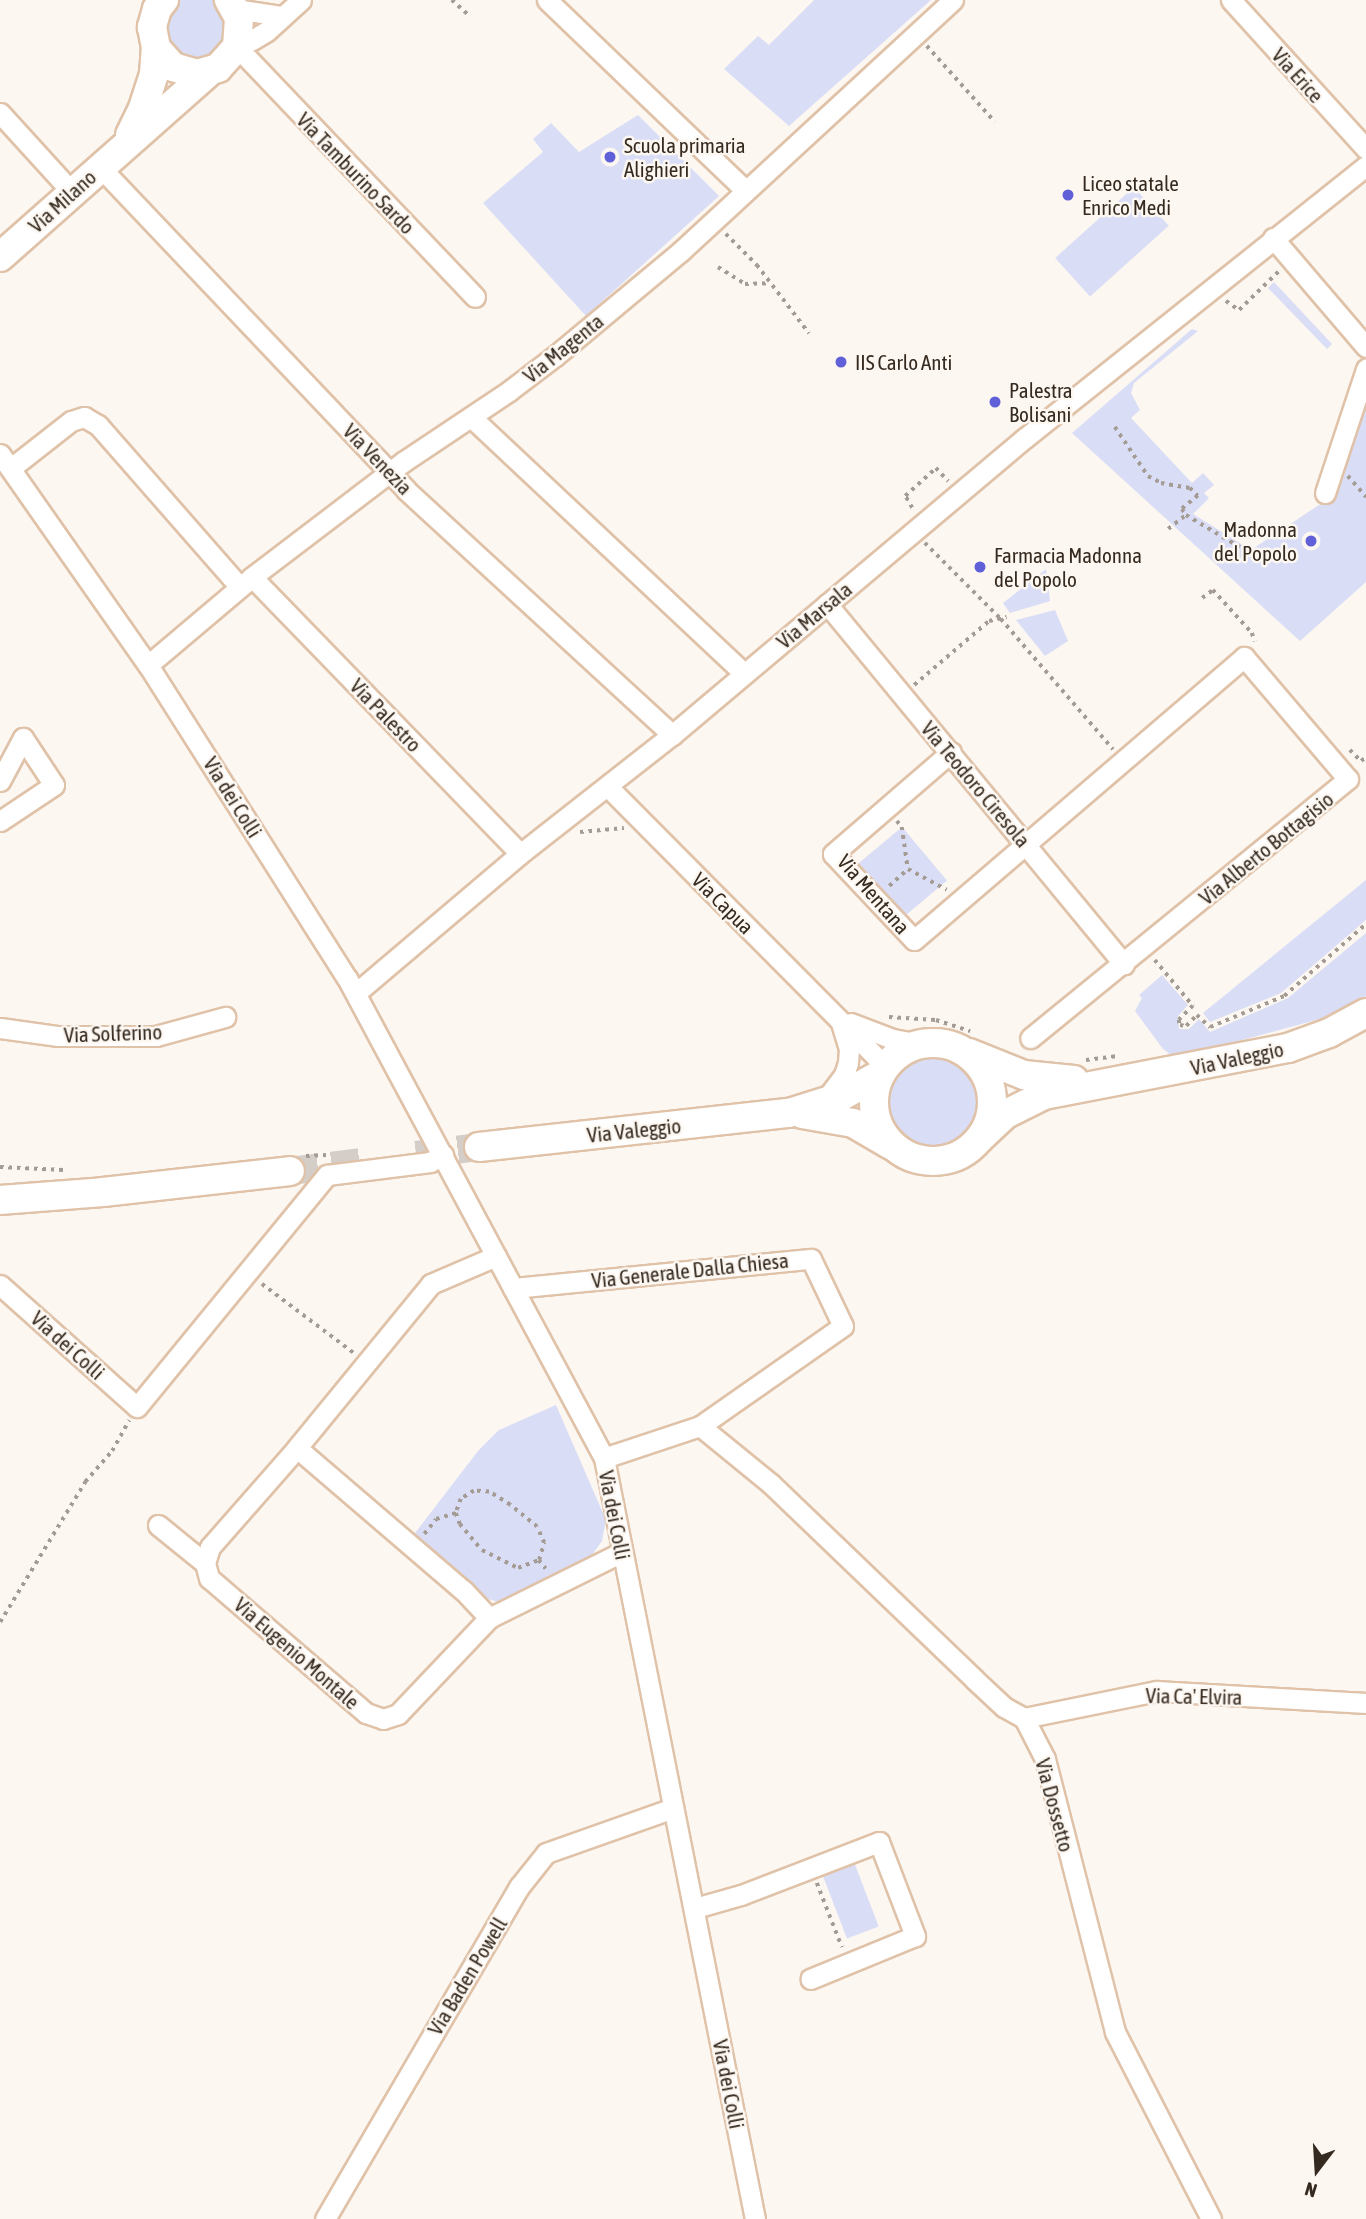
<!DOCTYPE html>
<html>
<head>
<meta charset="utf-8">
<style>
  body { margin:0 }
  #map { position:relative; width:1366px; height:2219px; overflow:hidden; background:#fdf7f2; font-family:"Asap Condensed",sans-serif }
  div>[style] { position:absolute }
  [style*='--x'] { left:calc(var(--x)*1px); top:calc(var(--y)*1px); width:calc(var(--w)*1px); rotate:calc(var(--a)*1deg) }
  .green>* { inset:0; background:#d9ddf6; transform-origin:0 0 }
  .round { border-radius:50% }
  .secondary-tunnel>* { height:28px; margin-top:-14px; transform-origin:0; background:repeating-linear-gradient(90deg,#d5cec8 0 28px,transparent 0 42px) }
  .path>* { height:3.5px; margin-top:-1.75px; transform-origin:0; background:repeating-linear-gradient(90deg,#a49c94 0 3.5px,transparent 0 8.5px) }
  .roads { filter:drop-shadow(2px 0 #dfc2a8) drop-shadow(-2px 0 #dfc2a8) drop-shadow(0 2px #dfc2a8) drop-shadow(0 -2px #dfc2a8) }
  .street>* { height:19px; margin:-9.5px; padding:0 9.5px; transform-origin:9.5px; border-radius:9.5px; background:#fff }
  .secondary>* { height:28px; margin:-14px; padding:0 14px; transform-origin:14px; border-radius:14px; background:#fff }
  .secondary>.ring { margin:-14px; padding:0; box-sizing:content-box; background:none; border:28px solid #fff; border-radius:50% }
  .dots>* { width:19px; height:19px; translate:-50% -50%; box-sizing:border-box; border:4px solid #fdf7f2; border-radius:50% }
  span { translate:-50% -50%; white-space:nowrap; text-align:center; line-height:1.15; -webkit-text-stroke:5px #fdf7f2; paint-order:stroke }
  .street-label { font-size:21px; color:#352a1f }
  .poi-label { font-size:21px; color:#352a1f }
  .left { translate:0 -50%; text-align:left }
  .right { translate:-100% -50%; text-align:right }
  .north { position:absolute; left:1282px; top:2135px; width:70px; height:70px; -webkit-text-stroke:5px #fdf7f2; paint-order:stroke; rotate:197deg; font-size:19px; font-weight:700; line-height:28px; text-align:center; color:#352a1f }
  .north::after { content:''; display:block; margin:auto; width:24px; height:32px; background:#352a1f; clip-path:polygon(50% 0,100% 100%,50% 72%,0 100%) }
</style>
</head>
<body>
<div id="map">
  <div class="green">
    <i style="clip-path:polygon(178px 0,215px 0,228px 14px,227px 46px,200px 64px,168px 49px,165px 15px)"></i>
    <i style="clip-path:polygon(814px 0,931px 0,789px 126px,724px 69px,758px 36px,769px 45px)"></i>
    <i style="clip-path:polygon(638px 115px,719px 196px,586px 316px,483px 203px,543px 152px,533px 139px,551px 123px,579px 152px)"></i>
    <i style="left:1134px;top:187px;width:52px;height:106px;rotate:48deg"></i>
    <i style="clip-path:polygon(1274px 282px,1332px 344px,1327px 349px,1268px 288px)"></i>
    <i style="clip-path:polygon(1192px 329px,1198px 331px,1134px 383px,1131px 393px,1140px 410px,1131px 418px,1192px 483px,1203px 473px,1214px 485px,1204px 493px,1209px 498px,1193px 514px,1251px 550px,1337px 493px,1345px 473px,1341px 460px,1366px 396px,1366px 582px,1300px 641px,1072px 433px)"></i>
    <i style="clip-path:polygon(1046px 569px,1050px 601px,1010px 613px,1003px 603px)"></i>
    <i style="clip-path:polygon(1055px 610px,1068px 641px,1045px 656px,1016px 620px)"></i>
    <i style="left:902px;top:827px;width:70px;height:62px;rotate:50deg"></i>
    <i style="clip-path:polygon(1366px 880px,1366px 920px,1281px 993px,1210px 1022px,1203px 1013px)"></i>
    <i style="clip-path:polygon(1366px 933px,1366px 996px,1320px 1019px,1175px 1058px,1163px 1049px,1135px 1011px,1142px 998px,1139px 995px,1162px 975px,1188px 1005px,1178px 1016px,1179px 1029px,1189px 1029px,1199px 1019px,1210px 1032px,1288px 998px)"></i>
    <i class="round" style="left:888px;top:1056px;width:92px;height:92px"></i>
    <i style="clip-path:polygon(556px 1405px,606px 1520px,602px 1541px,592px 1555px,502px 1603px,481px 1597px,412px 1537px,478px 1451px,499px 1430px)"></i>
    <i style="left:854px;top:1862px;width:69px;height:34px;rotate:69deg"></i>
  </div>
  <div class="secondary-tunnel">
    <i style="--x:416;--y:1155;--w:64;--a:-7.2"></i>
    <i style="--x:290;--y:1171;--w:73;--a:-7.1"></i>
  </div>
  <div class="path">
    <i style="--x:452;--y:0;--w:25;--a:42"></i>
    <i style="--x:927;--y:46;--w:102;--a:48.2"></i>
    <i style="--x:726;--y:234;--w:44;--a:45"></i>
    <i style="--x:757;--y:265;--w:86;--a:52.6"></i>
    <i style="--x:718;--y:267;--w:32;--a:32"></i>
    <i style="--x:745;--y:284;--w:25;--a:-2"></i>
    <i style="--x:1226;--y:301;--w:16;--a:35"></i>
    <i style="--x:1239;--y:310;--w:57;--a:-44.3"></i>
    <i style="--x:1115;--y:427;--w:59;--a:56"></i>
    <i style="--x:1148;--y:476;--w:15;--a:28"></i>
    <i style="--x:1161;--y:483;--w:29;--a:10"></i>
    <i style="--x:1190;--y:488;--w:11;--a:45"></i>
    <i style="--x:1198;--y:496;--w:21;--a:141"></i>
    <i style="--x:1182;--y:509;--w:7;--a:56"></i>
    <i style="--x:1186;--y:515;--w:72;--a:30.8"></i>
    <i style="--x:1348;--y:476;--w:28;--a:49"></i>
    <i style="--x:912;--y:508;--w:14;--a:-120"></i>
    <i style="--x:905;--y:496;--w:42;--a:-42.1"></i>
    <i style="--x:936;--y:468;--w:18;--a:47"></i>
    <i style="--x:1168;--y:529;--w:23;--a:-38"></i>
    <i style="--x:925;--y:543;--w:107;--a:45"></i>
    <i style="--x:1001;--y:619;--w:172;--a:49.3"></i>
    <i style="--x:1202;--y:598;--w:14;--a:-36"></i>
    <i style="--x:1213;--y:590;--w:58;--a:47.8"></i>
    <i style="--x:1252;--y:633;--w:9;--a:72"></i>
    <i style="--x:914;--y:685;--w:99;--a:-40.5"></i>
    <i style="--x:989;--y:621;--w:18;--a:-13"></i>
    <i style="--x:1350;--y:750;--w:16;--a:45"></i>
    <i style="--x:1361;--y:761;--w:6;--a:-39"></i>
    <i style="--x:897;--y:821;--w:8;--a:50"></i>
    <i style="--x:902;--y:827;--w:42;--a:81.9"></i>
    <i style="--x:908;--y:869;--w:44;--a:28.3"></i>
    <i style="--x:580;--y:832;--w:44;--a:-5.2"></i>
    <i style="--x:889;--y:886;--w:25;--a:-42"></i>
    <i style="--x:1155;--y:960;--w:60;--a:50.4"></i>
    <i style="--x:1193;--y:1006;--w:20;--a:135"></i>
    <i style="--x:1179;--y:1020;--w:5;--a:79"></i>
    <i style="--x:1180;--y:1025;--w:6;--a:9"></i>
    <i style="--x:1186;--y:1026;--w:16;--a:-45"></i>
    <i style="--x:1197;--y:1015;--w:18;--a:43"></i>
    <i style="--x:1210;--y:1027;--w:80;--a:-22.7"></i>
    <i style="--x:1284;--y:996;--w:109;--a:-41.3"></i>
    <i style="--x:889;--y:1017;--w:47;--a:3.7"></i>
    <i style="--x:936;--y:1020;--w:36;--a:18"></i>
    <i style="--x:1086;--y:1060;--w:34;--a:-7"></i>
    <i style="--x:306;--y:1156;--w:20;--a:-3"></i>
    <i style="--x:0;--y:1167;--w:64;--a:2.7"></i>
    <i style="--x:262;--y:1284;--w:115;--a:36.9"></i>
    <i style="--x:424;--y:1534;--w:19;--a:-51"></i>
    <i style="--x:436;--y:1519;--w:21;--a:-17"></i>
    <i style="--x:539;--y:1560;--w:18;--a:-74"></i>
    <i style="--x:544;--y:1543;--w:17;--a:-114"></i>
    <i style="--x:537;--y:1527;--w:35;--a:-141"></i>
    <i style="--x:510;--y:1505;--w:25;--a:-148"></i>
    <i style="--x:489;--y:1492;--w:15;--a:-176"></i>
    <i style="--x:474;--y:1491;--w:15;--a:148"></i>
    <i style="--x:461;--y:1499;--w:15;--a:110"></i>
    <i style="--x:456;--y:1513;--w:12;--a:70"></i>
    <i style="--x:460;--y:1524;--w:34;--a:50"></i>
    <i style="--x:482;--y:1550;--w:40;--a:26.6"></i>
    <i style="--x:518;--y:1568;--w:22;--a:-21"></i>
    <i style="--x:539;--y:1560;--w:11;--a:52"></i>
    <i style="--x:0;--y:1622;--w:164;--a:-58.7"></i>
    <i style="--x:85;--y:1482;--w:41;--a:-48.9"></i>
    <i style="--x:112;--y:1451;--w:35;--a:-61"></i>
    <i style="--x:817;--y:1883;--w:69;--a:68.7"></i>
  </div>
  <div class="roads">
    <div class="street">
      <i style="--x:547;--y:0;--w:273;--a:43.8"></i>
      <i style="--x:1231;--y:0;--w:201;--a:47.8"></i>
      <i style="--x:235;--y:9;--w:48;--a:8.5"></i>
      <i style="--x:238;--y:43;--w:14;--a:-12"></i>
      <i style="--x:252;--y:40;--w:17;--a:-31"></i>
      <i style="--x:267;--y:31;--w:46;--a:-42.4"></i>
      <i style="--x:237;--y:47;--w:345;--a:46.4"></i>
      <i style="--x:0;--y:113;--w:107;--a:47.7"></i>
      <i style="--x:100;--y:167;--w:445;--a:46.5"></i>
      <i style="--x:406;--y:490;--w:362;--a:42.6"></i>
      <i style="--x:1273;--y:238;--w:143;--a:49.5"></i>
      <i style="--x:471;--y:417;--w:374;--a:43.2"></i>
      <i style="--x:0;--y:454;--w:258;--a:55"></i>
      <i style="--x:148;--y:665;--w:371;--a:57.6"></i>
      <i style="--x:347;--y:978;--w:544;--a:61.83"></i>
      <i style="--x:604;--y:1458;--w:776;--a:78.78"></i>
      <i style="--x:11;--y:468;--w:76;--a:-38.1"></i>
      <i style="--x:71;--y:421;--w:14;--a:-17"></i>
      <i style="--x:84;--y:417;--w:16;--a:30"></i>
      <i style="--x:98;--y:425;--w:215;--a:48.8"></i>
      <i style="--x:1325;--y:493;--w:131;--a:-71.7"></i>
      <i style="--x:252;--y:577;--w:385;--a:45.9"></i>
      <i style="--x:827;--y:604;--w:467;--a:50.5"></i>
      <i style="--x:148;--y:665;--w:136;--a:-40.2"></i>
      <i style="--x:252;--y:577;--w:190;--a:-37.3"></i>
      <i style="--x:403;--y:462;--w:128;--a:-33.8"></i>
      <i style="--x:509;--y:391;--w:58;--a:-37.3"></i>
      <i style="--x:555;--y:356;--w:164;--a:-39.8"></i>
      <i style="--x:681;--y:251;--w:370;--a:-42.7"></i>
      <i style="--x:951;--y:752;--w:156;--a:139.2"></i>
      <i style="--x:833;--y:854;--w:118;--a:46.7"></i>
      <i style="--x:914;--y:940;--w:435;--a:-40.6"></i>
      <i style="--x:1244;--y:657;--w:160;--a:49.6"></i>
      <i style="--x:1348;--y:779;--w:410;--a:140.8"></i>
      <i style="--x:0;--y:781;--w:49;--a:-61.9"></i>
      <i style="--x:23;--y:738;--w:56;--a:56.6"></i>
      <i style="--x:54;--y:785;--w:65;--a:146.3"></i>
      <i style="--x:608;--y:787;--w:393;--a:45.2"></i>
      <i style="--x:356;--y:993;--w:215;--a:-40.3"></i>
      <i style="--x:520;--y:854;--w:193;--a:-38.1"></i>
      <i style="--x:672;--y:735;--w:461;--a:-40.1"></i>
      <i style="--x:1025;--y:438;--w:436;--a:-38.6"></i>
      <i style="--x:851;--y:1023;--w:45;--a:20.9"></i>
      <i style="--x:893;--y:1039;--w:29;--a:10"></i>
      <i style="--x:0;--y:1028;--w:59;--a:7.9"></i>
      <i style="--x:58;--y:1036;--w:98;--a:0"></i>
      <i style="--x:156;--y:1036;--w:72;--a:-15.4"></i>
      <i style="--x:826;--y:1099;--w:30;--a:-53"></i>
      <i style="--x:844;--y:1075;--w:13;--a:-72"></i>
      <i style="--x:848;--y:1063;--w:14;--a:-86"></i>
      <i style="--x:849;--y:1049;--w:28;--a:-107"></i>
      <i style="--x:496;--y:1256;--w:71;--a:156.7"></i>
      <i style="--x:431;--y:1284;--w:212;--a:129.3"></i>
      <i style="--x:297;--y:1448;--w:132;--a:131.3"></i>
      <i style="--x:210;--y:1547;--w:17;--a:107"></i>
      <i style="--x:205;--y:1563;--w:16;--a:75"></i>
      <i style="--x:209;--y:1578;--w:207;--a:40.7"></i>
      <i style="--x:366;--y:1713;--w:18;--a:19"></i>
      <i style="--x:383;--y:1719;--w:16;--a:-18"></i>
      <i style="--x:398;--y:1714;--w:132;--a:-46.5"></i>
      <i style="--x:489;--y:1618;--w:148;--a:-26.4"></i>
      <i style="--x:0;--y:1285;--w:183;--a:41.7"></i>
      <i style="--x:137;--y:1407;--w:300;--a:-50.7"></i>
      <i style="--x:327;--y:1175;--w:104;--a:-7.2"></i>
      <i style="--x:430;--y:1162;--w:15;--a:-28"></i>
      <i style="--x:513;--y:1288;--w:299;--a:-5.6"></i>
      <i style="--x:811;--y:1259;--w:74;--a:64.5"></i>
      <i style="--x:843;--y:1326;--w:174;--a:145"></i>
      <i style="--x:700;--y:1426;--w:101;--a:161.6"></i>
      <i style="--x:700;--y:1426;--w:92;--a:39.2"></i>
      <i style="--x:771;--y:1484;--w:281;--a:43.8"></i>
      <i style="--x:974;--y:1679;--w:41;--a:43"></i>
      <i style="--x:1004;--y:1707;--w:23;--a:29"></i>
      <i style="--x:1024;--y:1718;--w:46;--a:62.9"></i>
      <i style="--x:1045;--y:1759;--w:282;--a:75.6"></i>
      <i style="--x:1115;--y:2032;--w:210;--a:62.8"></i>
      <i style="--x:297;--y:1448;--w:220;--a:40.6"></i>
      <i style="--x:464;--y:1591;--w:37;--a:47"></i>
      <i style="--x:158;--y:1525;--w:60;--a:39"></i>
      <i style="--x:1024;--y:1718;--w:136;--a:-11.5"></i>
      <i style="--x:1157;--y:1691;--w:209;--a:3.3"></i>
      <i style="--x:695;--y:1908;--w:48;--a:-15.8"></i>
      <i style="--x:741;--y:1895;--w:148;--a:-21"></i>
      <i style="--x:879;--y:1842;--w:101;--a:69"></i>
      <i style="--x:915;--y:1936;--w:113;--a:157.7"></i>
      <i style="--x:325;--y:2219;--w:385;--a:-59.7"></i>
      <i style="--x:519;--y:1887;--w:43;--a:-51.5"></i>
      <i style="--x:546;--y:1853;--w:135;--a:-19.5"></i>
    </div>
    <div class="secondary">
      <i style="--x:164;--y:0;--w:11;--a:128"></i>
      <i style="--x:157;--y:9;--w:19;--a:106"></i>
      <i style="--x:152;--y:27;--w:21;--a:79"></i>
      <i style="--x:156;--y:48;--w:25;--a:48"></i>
      <i style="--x:173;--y:67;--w:25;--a:16"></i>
      <i style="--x:197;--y:74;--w:22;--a:-16"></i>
      <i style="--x:218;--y:68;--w:28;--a:-48"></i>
      <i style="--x:237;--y:47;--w:29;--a:-86"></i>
      <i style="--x:239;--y:18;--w:21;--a:-119"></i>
      <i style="--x:130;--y:135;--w:30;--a:-64"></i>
      <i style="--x:143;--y:108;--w:36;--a:-72"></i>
      <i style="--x:154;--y:74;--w:26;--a:-86"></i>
      <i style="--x:0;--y:257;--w:279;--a:-41.5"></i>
      <i class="ring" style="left:874px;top:1043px;width:90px;height:90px"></i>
      <i style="--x:969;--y:1053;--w:59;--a:21.8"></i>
      <i style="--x:1024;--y:1075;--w:50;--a:5.7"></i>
      <i style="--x:802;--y:1114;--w:52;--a:10"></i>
      <i style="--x:853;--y:1123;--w:44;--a:30.1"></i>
      <i style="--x:980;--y:1138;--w:35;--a:-43"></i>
      <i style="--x:1006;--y:1114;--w:42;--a:-26.6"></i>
      <i style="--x:1044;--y:1095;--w:248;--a:-10.9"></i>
      <i style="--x:1288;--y:1048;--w:44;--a:-20.1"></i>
      <i style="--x:1329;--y:1033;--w:42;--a:-28.4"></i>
      <i style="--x:479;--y:1147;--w:312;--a:-6.3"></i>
      <i style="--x:789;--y:1113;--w:53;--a:-17.4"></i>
      <i style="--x:840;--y:1097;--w:47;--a:-29.3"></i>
      <i style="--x:0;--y:1200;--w:103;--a:-4.4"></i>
      <i style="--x:103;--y:1192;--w:188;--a:-6.4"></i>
    </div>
  </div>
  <div class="dots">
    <i style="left:610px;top:157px;background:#6061d9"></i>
    <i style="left:1068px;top:195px;background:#6061d9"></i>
    <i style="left:841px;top:362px;background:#6061d9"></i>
    <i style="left:995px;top:402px;background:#6061d9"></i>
    <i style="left:1311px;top:541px;background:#6061d9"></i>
    <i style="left:980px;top:567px;background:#6061d9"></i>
  </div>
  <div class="street-label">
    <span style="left:1298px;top:75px;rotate:48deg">Via Erice</span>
    <span style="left:356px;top:173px;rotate:46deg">Via Tamburino Sardo</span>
    <span style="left:62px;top:201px;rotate:-42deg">Via Milano</span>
    <span style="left:563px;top:348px;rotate:-39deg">Via Magenta</span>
    <span style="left:378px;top:459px;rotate:46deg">Via Venezia</span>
    <span style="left:814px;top:615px;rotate:-40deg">Via Marsala</span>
    <span style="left:386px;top:715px;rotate:46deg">Via Palestro</span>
    <span style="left:976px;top:784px;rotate:50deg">Via Teodoro Ciresola</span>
    <span style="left:233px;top:797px;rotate:58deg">Via dei Colli</span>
    <span style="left:1266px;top:848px;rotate:-39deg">Via Alberto Bottagisio</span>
    <span style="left:874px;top:894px;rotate:49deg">Via Mentana</span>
    <span style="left:723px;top:903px;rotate:45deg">Via Capua</span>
    <span style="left:113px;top:1033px;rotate:-2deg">Via Solferino</span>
    <span style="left:1237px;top:1058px;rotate:-12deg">Via Valeggio</span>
    <span style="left:634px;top:1130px;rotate:-6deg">Via Valeggio</span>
    <span style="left:690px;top:1270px;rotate:-6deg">Via Generale Dalla Chiesa</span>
    <span style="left:68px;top:1345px;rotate:42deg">Via dei Colli</span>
    <span style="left:615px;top:1515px;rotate:79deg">Via dei Colli</span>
    <span style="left:297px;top:1653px;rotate:41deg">Via Eugenio Montale</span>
    <span style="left:1194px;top:1696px;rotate:1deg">Via Ca' Elvira</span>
    <span style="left:1055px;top:1805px;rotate:75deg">Via Dossetto</span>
    <span style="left:467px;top:1976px;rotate:-59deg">Via Baden Powell</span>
    <span style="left:729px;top:2084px;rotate:79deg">Via dei Colli</span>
  </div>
  <div class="poi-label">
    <span class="left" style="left:624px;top:157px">Scuola primaria<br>Alighieri</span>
    <span class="left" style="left:1082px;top:195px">Liceo statale<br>Enrico Medi</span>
    <span class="left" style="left:855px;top:362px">IIS Carlo Anti</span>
    <span class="left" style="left:1009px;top:402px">Palestra<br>Bolisani</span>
    <span class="right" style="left:1297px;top:541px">Madonna<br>del Popolo</span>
    <span class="left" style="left:994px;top:567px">Farmacia Madonna<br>del Popolo</span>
  </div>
  <div class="north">N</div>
</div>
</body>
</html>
